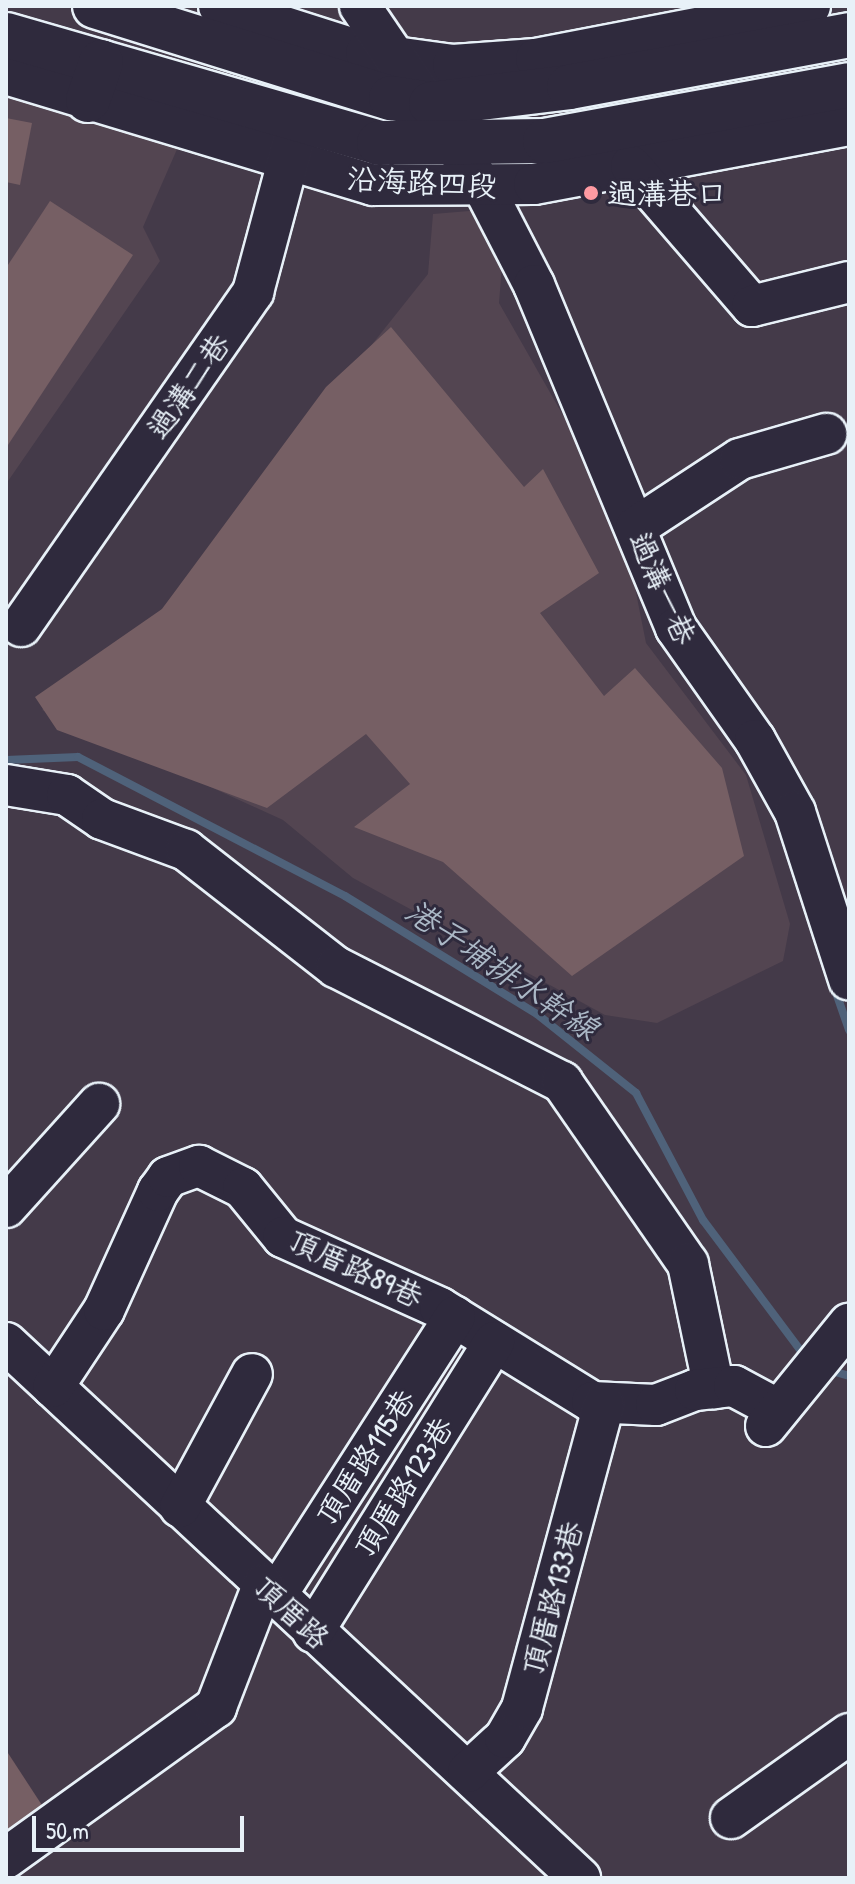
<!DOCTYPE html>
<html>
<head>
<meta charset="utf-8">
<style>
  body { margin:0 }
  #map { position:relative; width:855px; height:1884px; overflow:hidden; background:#443a49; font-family:"Patrick Hand","LXGW WenKai TC",sans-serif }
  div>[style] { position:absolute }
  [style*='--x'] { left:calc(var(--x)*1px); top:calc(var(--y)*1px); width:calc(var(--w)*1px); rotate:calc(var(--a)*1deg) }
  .built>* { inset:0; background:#534551 }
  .stream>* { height:8px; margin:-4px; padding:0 4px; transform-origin:4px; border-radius:4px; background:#4f627a }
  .building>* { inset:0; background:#765f64 }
  .roads { filter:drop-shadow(2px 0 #e8f1f8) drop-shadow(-2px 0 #e8f1f8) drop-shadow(0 2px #e8f1f8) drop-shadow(0 -2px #e8f1f8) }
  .minor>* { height:40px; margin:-20px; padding:0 20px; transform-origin:20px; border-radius:20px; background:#2f2a3d }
  .major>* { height:44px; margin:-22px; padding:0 22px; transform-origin:22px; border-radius:22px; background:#2f2a3d }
  .dots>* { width:22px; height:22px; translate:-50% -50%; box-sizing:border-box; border:4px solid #2f2a3d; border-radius:50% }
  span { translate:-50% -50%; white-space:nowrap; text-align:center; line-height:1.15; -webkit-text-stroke:6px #2f2a3d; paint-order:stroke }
  .street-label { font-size:30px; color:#e8f1f8 }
  .poi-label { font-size:30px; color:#e8f1f8 }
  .left { translate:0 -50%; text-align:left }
  .water-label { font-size:32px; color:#abb8c6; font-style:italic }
  .frame { position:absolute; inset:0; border:8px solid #e8f1f8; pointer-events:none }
  .scale { position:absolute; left:32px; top:1816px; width:212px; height:36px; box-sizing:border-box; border:4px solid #e8f1f8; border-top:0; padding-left:10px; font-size:24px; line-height:28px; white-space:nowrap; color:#e8f1f8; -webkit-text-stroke:6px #2f2a3d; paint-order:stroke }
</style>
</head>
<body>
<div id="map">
  <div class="built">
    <i style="clip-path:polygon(6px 82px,178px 147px,143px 227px,160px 261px,6px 484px)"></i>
    <i style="clip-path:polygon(493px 209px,504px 240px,499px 303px,621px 517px,646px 643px,746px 775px,790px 924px,783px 961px,657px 1023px,605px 1015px,353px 878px,283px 820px,42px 710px,141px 635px,428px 274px,433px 214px)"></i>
  </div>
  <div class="stream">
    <i style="--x:6;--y:760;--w:72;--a:-2.4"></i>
    <i style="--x:78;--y:757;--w:301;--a:27.5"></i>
    <i style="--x:345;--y:896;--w:225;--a:31.6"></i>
    <i style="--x:537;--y:1014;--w:127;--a:38.6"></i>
    <i style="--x:636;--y:1093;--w:144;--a:62.2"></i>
    <i style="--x:703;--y:1220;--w:174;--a:53.2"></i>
    <i style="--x:833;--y:984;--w:49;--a:70.8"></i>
    <i style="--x:825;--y:1369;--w:25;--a:16"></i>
  </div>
  <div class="building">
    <i style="clip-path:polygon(6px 118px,32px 123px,20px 185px,6px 182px)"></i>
    <i style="clip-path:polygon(50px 201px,133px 255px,6px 448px,6px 268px)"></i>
    <i style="clip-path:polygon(391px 327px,524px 487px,543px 469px,599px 573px,540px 613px,604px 696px,635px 668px,722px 768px,744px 856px,572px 976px,443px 862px,354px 827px,410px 784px,366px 734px,267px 808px,57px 730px,35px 697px,162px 609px,326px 387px)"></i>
    <i style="clip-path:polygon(6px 1750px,51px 1819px,6px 1848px)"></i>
  </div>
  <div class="roads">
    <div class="minor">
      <i style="--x:219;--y:6;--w:154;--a:17.7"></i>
      <i style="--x:366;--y:53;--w:88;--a:7.9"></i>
      <i style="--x:453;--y:65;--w:83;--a:-4.1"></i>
      <i style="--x:536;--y:59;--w:279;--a:-10.9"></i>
      <i style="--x:360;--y:6;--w:222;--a:55.8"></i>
      <i style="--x:485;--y:190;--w:107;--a:62.7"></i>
      <i style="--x:534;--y:285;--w:371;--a:67.5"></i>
      <i style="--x:676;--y:628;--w:137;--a:54.8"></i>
      <i style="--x:755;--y:740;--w:82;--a:60.9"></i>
      <i style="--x:795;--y:812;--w:176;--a:72.1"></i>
      <i style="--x:6;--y:74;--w:383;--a:16.8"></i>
      <i style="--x:373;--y:185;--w:161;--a:-0.4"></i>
      <i style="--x:534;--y:184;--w:320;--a:-10.6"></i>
      <i style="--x:631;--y:166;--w:185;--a:49.2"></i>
      <i style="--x:752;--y:306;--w:100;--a:-13.9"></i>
      <i style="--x:636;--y:527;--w:124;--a:-33.2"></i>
      <i style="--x:740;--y:459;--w:90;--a:-16.2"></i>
      <i style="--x:21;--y:626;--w:407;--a:-55.2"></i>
      <i style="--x:253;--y:292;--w:158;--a:-75"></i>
      <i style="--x:6;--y:785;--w:62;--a:9.3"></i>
      <i style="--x:67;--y:795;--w:42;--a:34.4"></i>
      <i style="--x:102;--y:819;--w:90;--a:20.3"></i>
      <i style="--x:186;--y:850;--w:190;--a:38"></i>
      <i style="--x:336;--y:967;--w:254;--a:27"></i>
      <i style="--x:562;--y:1082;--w:221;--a:55.3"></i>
      <i style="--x:688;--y:1264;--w:127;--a:78.2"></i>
      <i style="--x:6;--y:1207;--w:139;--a:-47.9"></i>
      <i style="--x:6;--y:1343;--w:785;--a:42.99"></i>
      <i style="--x:53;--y:1387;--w:92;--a:-56.5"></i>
      <i style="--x:104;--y:1310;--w:131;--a:-65.6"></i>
      <i style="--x:158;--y:1191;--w:17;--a:-54"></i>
      <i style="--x:168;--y:1177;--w:33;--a:-20"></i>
      <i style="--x:199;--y:1166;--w:49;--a:26.6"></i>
      <i style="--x:243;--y:1188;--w:63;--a:50.8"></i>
      <i style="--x:283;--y:1237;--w:172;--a:24.3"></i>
      <i style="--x:440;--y:1308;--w:179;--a:31.7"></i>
      <i style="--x:592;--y:1402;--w:64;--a:2.7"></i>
      <i style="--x:656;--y:1405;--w:42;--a:-21"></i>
      <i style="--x:695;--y:1390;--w:39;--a:-6"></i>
      <i style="--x:734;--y:1386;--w:49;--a:28.1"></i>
      <i style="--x:766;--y:1426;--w:132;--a:-50.9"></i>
      <i style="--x:180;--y:1507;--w:151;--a:-61.6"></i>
      <i style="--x:275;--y:1597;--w:333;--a:-57.3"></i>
      <i style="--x:313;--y:1632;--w:342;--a:-58"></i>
      <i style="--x:468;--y:1772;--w:50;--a:-42.6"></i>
      <i style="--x:505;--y:1738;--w:34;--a:-60"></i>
      <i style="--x:522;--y:1708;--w:314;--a:-74.9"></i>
      <i style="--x:731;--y:1818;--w:145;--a:-35.4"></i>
      <i style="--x:6;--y:1858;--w:259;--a:-35.7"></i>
      <i style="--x:216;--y:1707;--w:131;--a:-68.9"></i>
    </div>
    <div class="major">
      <i style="--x:95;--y:6;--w:310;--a:17.3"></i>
      <i style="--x:391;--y:98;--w:40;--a:8.5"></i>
      <i style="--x:431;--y:104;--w:139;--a:-7"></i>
      <i style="--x:569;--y:87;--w:285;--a:-10.5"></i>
      <i style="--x:6;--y:35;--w:388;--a:16.1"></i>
      <i style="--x:379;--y:143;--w:166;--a:-0.7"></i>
      <i style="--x:545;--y:141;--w:309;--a:-10.4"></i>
      <i style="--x:88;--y:100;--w:40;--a:-71.1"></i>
    </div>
  </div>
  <div class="dots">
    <i style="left:591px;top:193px;background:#ff9aa2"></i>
  </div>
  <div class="street-label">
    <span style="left:422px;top:182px;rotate:3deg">沿海路四段</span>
    <span style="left:188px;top:386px;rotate:-55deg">過溝二巷</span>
    <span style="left:663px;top:588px;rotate:66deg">過溝一巷</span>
    <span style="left:356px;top:1268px;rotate:25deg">頂厝路89巷</span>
    <span style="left:365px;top:1457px;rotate:-57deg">頂厝路115巷</span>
    <span style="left:403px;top:1487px;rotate:-58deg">頂厝路123巷</span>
    <span style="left:552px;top:1598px;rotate:-75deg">頂厝路133巷</span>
    <span style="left:292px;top:1612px;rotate:43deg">頂厝路</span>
  </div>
  <div class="poi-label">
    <span class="left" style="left:607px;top:193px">過溝巷口</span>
  </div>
  <div class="water-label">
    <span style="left:502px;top:970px;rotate:34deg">港子埔排水幹線</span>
  </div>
  <div class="frame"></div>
  <div class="scale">50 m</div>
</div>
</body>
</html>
